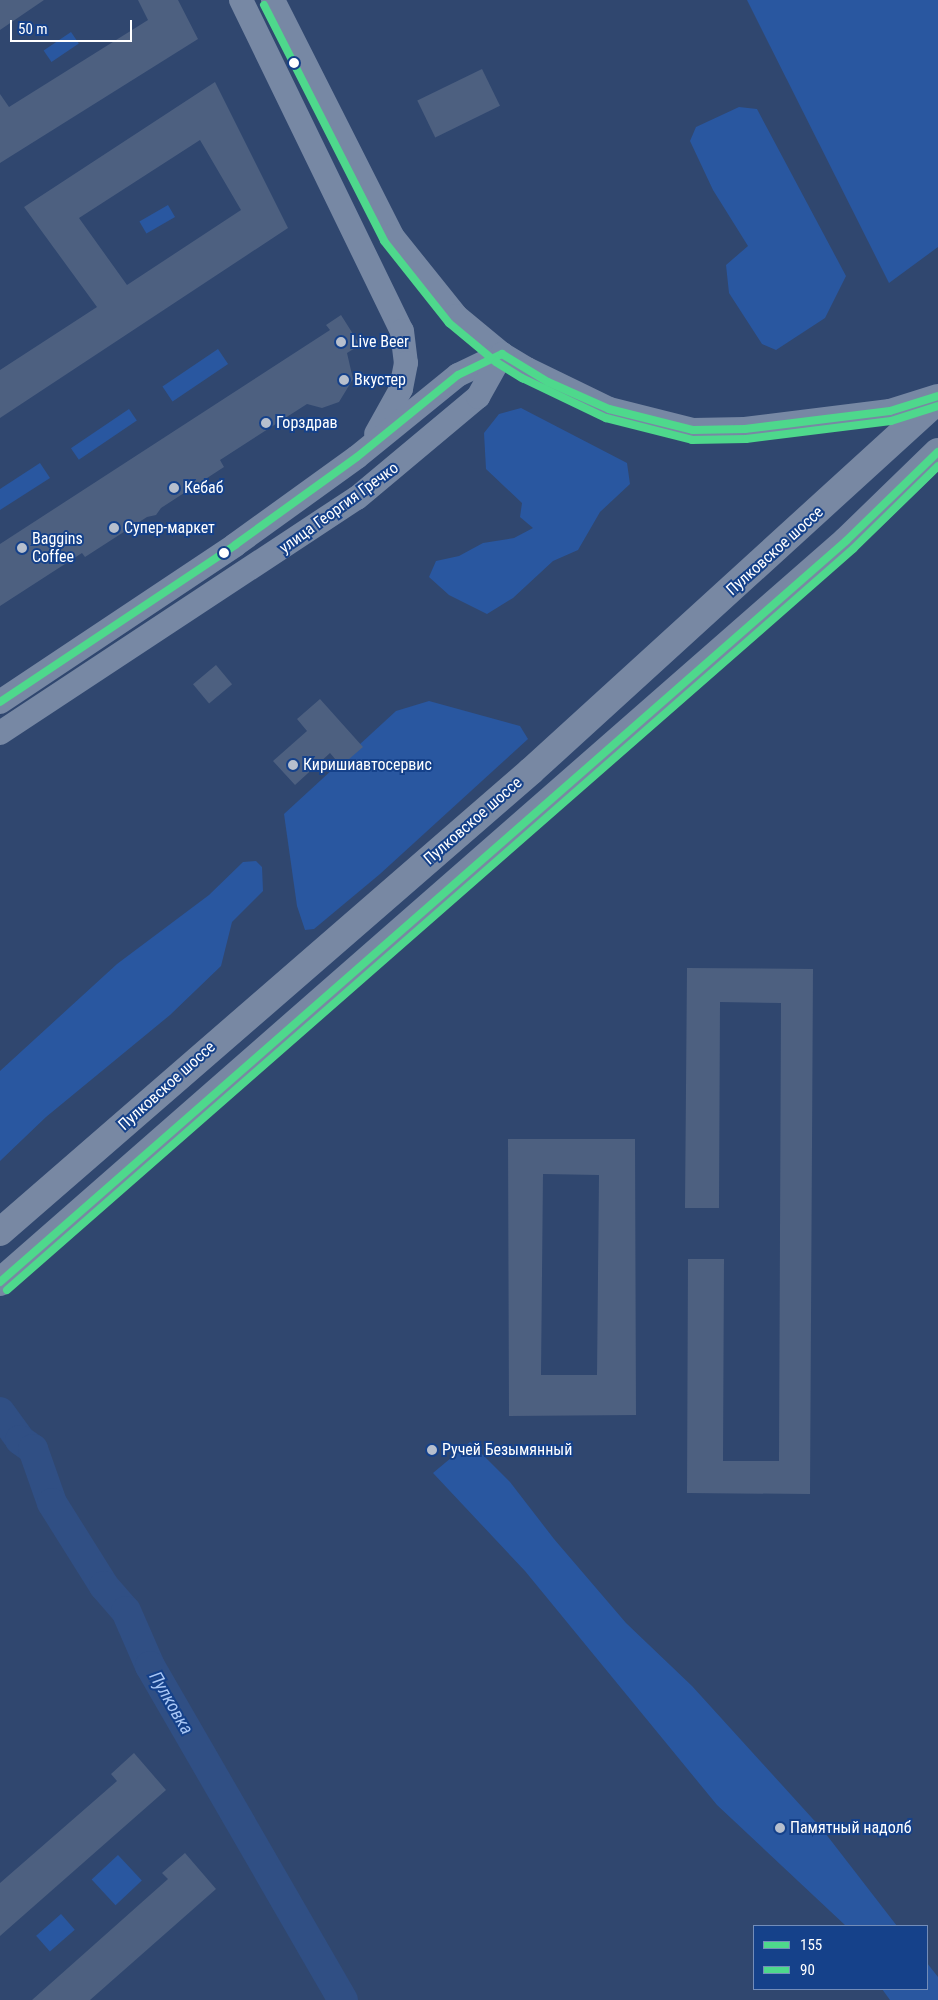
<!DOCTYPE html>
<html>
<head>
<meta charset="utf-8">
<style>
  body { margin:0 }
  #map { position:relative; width:938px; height:2000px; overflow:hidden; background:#30476f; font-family:"Roboto Condensed",sans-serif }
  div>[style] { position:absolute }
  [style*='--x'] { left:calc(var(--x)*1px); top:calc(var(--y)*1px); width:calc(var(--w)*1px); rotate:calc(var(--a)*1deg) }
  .green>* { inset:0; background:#2957a0; transform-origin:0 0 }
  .river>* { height:30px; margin:-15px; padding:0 15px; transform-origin:15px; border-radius:15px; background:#304f84 }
  .building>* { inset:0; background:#4d6080; transform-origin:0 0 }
  .minor>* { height:24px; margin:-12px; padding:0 12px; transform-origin:12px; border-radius:12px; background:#7788a4 }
  .highway>* { height:28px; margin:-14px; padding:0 14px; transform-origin:14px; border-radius:14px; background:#7888a3 }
  .bus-1>* { height:8px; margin:-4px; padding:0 4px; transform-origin:4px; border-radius:4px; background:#4ed88c }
  .bus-2>* { height:8px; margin:-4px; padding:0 4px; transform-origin:4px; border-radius:4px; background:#4ed88c }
  .dots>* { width:14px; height:14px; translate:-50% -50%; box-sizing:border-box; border:2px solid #15418a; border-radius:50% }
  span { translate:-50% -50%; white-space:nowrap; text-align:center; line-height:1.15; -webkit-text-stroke:4px #15418a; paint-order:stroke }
  .poi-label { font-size:16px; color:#fff }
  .left { translate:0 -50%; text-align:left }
  .street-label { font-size:16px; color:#fff }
  .water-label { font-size:18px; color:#a9c7f6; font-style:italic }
  .legend { position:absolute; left:753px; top:1925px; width:175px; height:65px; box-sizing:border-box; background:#15418a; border:1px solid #738db9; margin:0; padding:6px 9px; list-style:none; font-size:15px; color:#fff }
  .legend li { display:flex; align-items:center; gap:10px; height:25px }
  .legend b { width:25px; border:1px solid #738db9 }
  .scale { position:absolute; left:10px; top:20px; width:122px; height:22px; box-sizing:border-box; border:2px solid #fff; border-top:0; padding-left:6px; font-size:15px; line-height:18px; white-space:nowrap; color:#fff; -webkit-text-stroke:4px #15418a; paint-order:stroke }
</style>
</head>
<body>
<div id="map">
  <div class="green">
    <i style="clip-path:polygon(747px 0,938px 0,938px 247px,889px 283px)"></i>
    <i style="left:71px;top:32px;width:14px;height:33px;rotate:56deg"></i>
    <i style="clip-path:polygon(739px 107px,757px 109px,846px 276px,825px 318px,776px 350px,762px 344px,729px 293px,726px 265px,748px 246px,713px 190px,690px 141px,696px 127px)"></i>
    <i style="left:168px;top:205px;width:14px;height:33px;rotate:60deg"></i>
    <i style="left:218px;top:349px;width:18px;height:67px;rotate:56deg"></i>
    <i style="clip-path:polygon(521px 408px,627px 463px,630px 484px,600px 512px,578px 550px,553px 561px,513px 598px,487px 614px,449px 595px,429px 577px,436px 561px,459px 556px,483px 543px,514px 538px,533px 528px,520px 517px,522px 503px,486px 469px,484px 433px,499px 414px)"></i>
    <i style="left:129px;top:409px;width:14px;height:70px;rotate:56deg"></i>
    <i style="clip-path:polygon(40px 463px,50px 478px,0 510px,0 489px)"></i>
    <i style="clip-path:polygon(429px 701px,520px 726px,528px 739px,380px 874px,314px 929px,305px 930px,297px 906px,284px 814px,396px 711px)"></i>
    <i style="clip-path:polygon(256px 861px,262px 867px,263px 891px,232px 922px,221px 966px,170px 1015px,46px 1117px,0 1161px,0 1071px,117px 964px,209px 895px,243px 862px)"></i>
    <i style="clip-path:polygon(470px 1442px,510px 1482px,554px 1539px,626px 1623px,692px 1686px,822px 1829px,897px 1926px,846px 1926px,717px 1805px,525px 1571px,433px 1473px)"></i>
    <i style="left:118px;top:1855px;width:35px;height:36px;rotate:47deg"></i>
    <i style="left:61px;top:1914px;width:21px;height:33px;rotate:49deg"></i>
    <i style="clip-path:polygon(927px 1963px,938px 1977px,938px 2000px,890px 2000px,882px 1989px,927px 1989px)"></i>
  </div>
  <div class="river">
    <i style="--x:0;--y:1412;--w:34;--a:54"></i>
    <i style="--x:20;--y:1440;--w:16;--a:35"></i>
    <i style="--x:33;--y:1449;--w:57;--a:70.6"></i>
    <i style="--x:52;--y:1503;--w:98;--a:57.9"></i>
    <i style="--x:104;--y:1586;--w:33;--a:49"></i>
    <i style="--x:126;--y:1611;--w:60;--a:66.4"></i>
    <i style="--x:150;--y:1666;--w:386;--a:60"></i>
  </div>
  <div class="building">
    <i style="clip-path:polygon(0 0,44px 0,0 30px)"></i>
    <i style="clip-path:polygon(138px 0,178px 0,198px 39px,0 163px,0 94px,9px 107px,148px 20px)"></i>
    <i style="left:482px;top:69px;width:41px;height:72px;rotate:64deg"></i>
    <i style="clip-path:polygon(evenodd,215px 82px,288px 228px,0 418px,0 370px,97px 307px,24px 207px,215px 82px,200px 140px,241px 210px,127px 285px,79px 218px,200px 140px)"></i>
    <i style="clip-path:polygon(341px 315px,360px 345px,347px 353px,353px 379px,339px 402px,322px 408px,307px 404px,220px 460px,224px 467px,161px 508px,156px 515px,147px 517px,85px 557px,82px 553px,0 606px,0 544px,330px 330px,326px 325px)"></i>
    <i style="left:216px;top:665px;width:25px;height:30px;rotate:50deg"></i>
    <i style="clip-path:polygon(320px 699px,363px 747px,341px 766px,330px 753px,295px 785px,273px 761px,307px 731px,297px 719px)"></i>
    <i style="clip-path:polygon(687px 968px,813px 969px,810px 1494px,687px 1493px,688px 1259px,724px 1259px,723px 1461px,779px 1461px,781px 1003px,720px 1002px,719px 1208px,685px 1208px)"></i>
    <i style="clip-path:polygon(evenodd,508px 1139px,635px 1139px,636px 1415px,509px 1416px,508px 1139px,543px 1174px,599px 1175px,597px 1375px,541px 1375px,543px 1174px)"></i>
    <i style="clip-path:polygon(134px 1753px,166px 1790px,0 1936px,0 1883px,117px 1781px,111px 1774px)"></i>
    <i style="clip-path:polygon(185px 1853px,216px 1889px,90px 2000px,32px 2000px,168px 1879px,162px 1873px)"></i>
  </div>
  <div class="minor">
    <i style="--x:241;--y:0;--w:368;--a:64.1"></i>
    <i style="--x:402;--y:331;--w:32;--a:83"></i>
    <i style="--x:406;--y:363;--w:26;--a:101"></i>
    <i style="--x:401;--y:389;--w:51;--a:119.1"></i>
    <i style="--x:273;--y:0;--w:264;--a:63.2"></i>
    <i style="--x:392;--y:236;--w:102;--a:51.3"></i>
    <i style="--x:456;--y:316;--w:60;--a:39.6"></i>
    <i style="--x:502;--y:354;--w:29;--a:31"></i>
    <i style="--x:527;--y:369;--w:91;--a:26"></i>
    <i style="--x:609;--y:409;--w:87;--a:14"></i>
    <i style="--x:693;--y:430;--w:52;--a:-1.1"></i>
    <i style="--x:745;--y:429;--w:146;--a:-7.1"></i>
    <i style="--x:890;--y:411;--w:50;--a:-17.4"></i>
    <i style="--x:0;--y:702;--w:283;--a:-33.7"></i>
    <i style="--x:235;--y:545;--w:150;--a:-35.8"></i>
    <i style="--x:357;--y:457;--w:130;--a:-39.1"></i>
    <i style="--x:458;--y:375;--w:49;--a:-25.5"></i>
    <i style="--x:0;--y:733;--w:427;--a:-33.4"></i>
    <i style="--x:357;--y:498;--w:158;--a:-39.9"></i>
    <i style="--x:478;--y:397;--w:49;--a:-60.8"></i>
  </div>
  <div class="highway">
    <i style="--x:0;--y:1232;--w:703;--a:-40.96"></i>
    <i style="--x:531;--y:771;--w:551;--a:-42.35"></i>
    <i style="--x:0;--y:1282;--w:1125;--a:-41.21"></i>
    <i style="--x:846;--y:541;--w:128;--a:-44.1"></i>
  </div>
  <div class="bus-1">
    <i style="--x:0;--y:702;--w:283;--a:-33.7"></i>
    <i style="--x:235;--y:545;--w:150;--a:-35.8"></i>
    <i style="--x:357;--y:457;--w:130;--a:-39.1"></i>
    <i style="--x:458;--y:375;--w:49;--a:-25.5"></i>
    <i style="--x:502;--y:354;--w:54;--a:31.3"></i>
    <i style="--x:548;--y:382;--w:67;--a:23.9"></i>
    <i style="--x:609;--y:409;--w:87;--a:14"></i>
    <i style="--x:693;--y:430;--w:52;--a:-1.1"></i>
    <i style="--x:745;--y:429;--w:146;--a:-7.1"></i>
    <i style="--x:890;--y:411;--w:50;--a:-17.4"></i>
    <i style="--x:0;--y:1282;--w:1125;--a:-41.21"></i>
    <i style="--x:846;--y:541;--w:128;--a:-44.1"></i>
  </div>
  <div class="bus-2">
    <i style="--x:264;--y:5;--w:265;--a:63"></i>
    <i style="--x:384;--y:241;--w:105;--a:51.6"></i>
    <i style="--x:449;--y:323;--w:61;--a:39.7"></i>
    <i style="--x:496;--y:362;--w:31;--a:32"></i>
    <i style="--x:522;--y:378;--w:93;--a:25.5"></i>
    <i style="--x:606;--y:418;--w:89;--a:14.3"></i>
    <i style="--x:692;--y:440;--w:54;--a:-1.1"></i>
    <i style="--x:746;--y:439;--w:146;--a:-7.1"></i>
    <i style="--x:891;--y:421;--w:49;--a:-17.7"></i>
    <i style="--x:7;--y:1290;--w:1125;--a:-41.21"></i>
    <i style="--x:853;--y:549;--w:119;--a:-44.3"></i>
  </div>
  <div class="dots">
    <i style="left:294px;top:63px;background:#fff"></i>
    <i style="left:341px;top:342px;background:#b7bfcd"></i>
    <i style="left:344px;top:380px;background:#b7bfcd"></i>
    <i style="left:266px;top:423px;background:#b7bfcd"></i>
    <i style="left:174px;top:488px;background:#b7bfcd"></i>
    <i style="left:114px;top:528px;background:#b7bfcd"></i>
    <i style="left:22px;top:548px;background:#b7bfcd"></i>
    <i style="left:224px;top:553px;background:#fff"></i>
    <i style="left:293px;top:765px;background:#b7bfcd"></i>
    <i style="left:432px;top:1450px;background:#b7bfcd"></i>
    <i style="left:780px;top:1828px;background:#b7bfcd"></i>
  </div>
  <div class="poi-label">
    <span class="left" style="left:351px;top:342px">Live Beer</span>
    <span class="left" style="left:354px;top:380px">Вкустер</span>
    <span class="left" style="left:276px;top:423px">Горздрав</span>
    <span class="left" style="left:184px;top:488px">Кебаб</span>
    <span class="left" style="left:124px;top:528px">Супер-маркет</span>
    <span class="left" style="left:32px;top:548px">Baggins<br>Coffee</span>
    <span class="left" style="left:303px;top:765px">Киришиавтосервис</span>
    <span class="left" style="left:442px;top:1450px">Ручей Безымянный</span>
    <span class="left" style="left:790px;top:1828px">Памятный надолб</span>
  </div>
  <div class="street-label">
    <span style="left:339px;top:508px;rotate:-36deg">улица Георгия Гречко</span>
    <span style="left:775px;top:551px;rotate:-42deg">Пулковское шоссе</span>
    <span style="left:473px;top:821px;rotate:-41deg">Пулковское шоссе</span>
    <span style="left:167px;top:1086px;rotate:-42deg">Пулковское шоссе</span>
  </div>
  <div class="water-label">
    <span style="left:171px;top:1703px;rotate:60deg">Пулковка</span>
  </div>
  <ul class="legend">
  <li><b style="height:6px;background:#4ed88c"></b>155</li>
  <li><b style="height:6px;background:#4ed88c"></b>90</li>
  </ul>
  <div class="scale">50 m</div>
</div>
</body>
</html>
